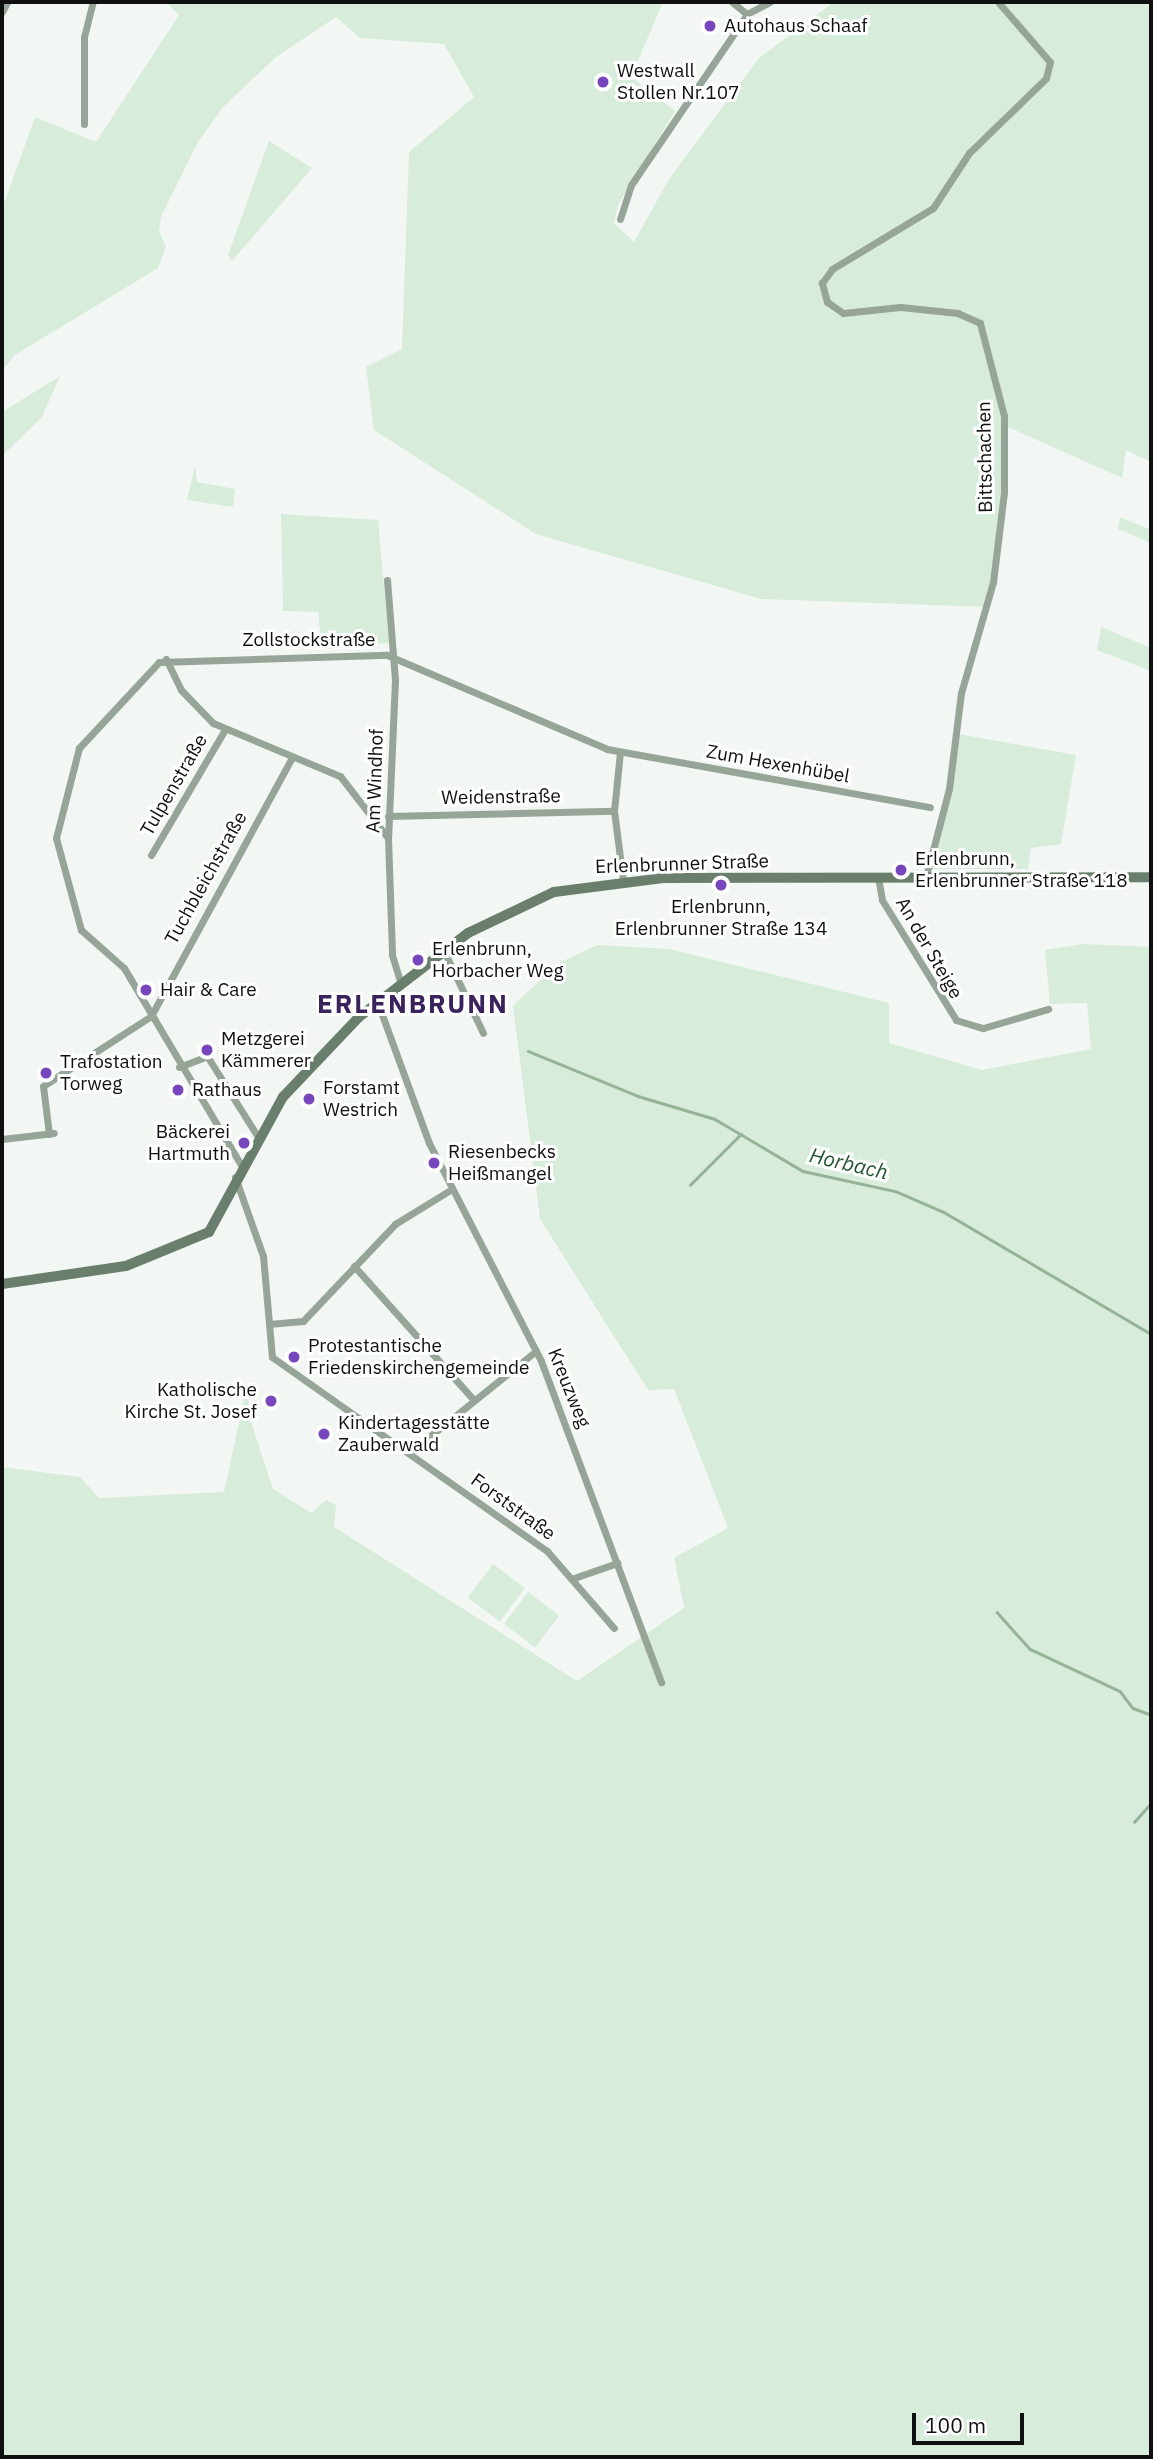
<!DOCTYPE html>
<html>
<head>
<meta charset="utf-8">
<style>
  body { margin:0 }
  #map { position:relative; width:1153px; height:2459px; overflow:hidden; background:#f2f7f3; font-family:"IBM Plex Sans",sans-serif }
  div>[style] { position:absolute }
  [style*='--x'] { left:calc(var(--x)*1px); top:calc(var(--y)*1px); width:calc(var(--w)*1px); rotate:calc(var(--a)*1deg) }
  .green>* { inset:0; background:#d8ecdb; transform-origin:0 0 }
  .stream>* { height:2.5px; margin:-1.25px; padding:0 1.25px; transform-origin:1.25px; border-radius:1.25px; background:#94b399 }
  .street>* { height:7px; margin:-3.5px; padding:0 3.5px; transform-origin:3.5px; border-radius:3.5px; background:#97a599 }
  .secondary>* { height:10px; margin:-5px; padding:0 5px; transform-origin:5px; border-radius:5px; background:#6a7e6d }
  .dots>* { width:19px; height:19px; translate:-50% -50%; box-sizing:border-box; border:4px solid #fff; border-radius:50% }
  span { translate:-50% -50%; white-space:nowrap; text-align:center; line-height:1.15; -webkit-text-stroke:6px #fff; paint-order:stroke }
  .poi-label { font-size:19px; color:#0f100f }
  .left { translate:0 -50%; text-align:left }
  .right { translate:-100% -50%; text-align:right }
  .street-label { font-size:19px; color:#0f100f }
  .water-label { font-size:21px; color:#24542f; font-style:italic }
  .district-label { font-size:26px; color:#3a235d; font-weight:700; letter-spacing:2px }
  .frame { position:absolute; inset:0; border:4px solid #0f100f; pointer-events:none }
  .scale { position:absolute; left:912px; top:2413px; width:112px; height:32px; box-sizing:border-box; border:4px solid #0f100f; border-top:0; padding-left:9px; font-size:21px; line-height:24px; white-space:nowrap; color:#0f100f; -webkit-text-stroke:5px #fff; paint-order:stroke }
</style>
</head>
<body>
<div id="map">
  <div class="green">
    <i style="clip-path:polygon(166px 2px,663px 2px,631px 77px,675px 111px,618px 205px,614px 223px,634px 242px,669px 179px,759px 58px,834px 2px,1151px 2px,1151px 462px,1126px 450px,1122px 478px,1004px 425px,1004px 493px,987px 607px,761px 599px,536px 534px,374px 430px,366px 367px,402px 349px,409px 152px,474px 97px,444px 44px,360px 38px,336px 17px,276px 57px,223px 107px,198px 142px,161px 217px,159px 231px,166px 246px,158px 268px,15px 355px,2px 371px,2px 209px,35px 117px,96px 142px,179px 15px)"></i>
    <i style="clip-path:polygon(269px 141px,312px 168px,232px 261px,228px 255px)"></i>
    <i style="clip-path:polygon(60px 376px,42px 417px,2px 456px,2px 412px)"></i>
    <i style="clip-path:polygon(195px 466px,197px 482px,235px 489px,233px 507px,187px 500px)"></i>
    <i style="clip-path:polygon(281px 514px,378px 520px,389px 643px,322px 649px,318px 612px,283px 611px)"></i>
    <i style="clip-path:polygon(1120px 517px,1151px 530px,1151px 543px,1118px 529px)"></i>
    <i style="clip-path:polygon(1101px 627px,1151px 648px,1151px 671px,1097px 650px)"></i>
    <i style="clip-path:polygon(958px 734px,1076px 755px,1061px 844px,1031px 848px,1028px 869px,933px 869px)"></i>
    <i style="clip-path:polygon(1083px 944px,1151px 947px,1151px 2457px,2px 2457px,2px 1467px,80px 1477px,99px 1498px,224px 1492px,247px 1385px,250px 1419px,273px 1489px,311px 1513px,326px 1500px,336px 1505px,334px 1527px,577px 1681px,684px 1608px,674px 1558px,728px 1528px,674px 1389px,648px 1390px,540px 1219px,513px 1006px,557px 964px,597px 945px,669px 949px,889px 1003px,889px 1043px,982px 1070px,1091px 1049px,1087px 1003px,1050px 1004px,1045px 950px)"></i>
    <i style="left:493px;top:1564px;width:40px;height:42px;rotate:37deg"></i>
    <i style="left:528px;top:1592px;width:39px;height:40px;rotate:37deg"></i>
  </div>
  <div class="stream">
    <i style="--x:528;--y:1051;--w:119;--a:22.2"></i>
    <i style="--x:638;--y:1096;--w:80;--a:16.6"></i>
    <i style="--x:715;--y:1119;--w:102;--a:30.6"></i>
    <i style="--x:803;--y:1171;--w:94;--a:12.3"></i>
    <i style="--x:895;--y:1191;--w:53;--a:23.2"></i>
    <i style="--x:944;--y:1212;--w:240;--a:30.5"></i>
    <i style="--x:690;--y:1185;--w:72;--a:-45"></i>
    <i style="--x:997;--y:1612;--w:50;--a:48.3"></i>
    <i style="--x:1030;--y:1649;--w:99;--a:25"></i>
    <i style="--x:1120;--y:1691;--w:21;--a:53"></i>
    <i style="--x:1133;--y:1708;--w:19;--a:21"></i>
    <i style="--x:1134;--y:1822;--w:25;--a:-48"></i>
  </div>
  <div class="street">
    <i style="--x:732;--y:2;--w:19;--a:39"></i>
    <i style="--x:2;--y:12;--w:11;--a:-63"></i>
    <i style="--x:84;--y:124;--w:87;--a:-90"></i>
    <i style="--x:84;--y:37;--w:36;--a:-76"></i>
    <i style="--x:620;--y:219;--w:36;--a:-72"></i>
    <i style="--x:631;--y:185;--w:207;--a:-55.8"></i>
    <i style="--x:747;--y:14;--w:26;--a:-28"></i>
    <i style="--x:387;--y:580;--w:100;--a:85.4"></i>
    <i style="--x:395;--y:680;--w:158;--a:92.5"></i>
    <i style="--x:388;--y:838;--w:117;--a:88"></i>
    <i style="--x:392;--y:955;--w:27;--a:73"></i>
    <i style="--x:166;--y:659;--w:34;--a:64"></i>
    <i style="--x:181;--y:690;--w:46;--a:45.9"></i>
    <i style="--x:213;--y:723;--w:138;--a:22.7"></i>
    <i style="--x:340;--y:776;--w:78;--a:52.3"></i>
    <i style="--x:620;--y:752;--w:59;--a:95.8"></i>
    <i style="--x:614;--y:811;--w:70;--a:82.6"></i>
    <i style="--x:388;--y:816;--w:226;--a:-1.3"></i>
    <i style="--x:151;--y:855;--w:144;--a:-59.5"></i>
    <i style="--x:878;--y:877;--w:23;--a:80"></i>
    <i style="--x:882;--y:900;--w:141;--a:58.3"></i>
    <i style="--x:956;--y:1020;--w:28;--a:17"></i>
    <i style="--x:983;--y:1028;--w:68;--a:-16.3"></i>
    <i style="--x:926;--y:877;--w:91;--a:-75.4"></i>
    <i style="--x:949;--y:789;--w:97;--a:-82.9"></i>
    <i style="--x:961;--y:693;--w:116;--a:-73.9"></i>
    <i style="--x:993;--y:582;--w:90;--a:-83"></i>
    <i style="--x:1004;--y:493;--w:77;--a:-90"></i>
    <i style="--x:1004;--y:416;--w:96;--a:-104.5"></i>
    <i style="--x:980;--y:323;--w:24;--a:-156"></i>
    <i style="--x:958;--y:313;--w:58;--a:-174.1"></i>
    <i style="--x:900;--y:307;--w:57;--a:174"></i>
    <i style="--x:843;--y:313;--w:19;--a:-145"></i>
    <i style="--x:827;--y:302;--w:20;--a:-105"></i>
    <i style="--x:822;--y:283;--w:17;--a:-54"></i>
    <i style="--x:832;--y:269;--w:118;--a:-31.1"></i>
    <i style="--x:933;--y:208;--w:66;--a:-56.8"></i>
    <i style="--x:969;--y:153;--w:107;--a:-44.2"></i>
    <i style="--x:1046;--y:78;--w:16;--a:-76"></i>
    <i style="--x:1050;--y:62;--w:79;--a:-130.9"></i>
    <i style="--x:443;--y:949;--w:93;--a:64.5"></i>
    <i style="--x:377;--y:1001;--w:151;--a:69.9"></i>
    <i style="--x:429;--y:1143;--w:245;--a:62.8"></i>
    <i style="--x:541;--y:1361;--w:343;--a:69.5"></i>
    <i style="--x:179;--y:1067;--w:30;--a:-21"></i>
    <i style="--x:207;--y:1056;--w:96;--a:57.8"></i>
    <i style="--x:49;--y:1134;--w:48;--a:-97.1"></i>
    <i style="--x:43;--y:1086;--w:129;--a:-32.9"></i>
    <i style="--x:151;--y:1016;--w:295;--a:-61.4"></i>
    <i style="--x:2;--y:1139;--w:52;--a:-6.6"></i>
    <i style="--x:241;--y:1165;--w:229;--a:-120.7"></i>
    <i style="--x:124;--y:968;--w:57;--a:-138.5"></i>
    <i style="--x:81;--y:930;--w:95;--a:-105.2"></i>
    <i style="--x:56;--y:838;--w:93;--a:-75.7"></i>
    <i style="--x:79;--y:748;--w:117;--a:-47.1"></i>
    <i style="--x:159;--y:662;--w:228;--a:-1.8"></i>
    <i style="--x:387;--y:655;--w:239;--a:23.1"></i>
    <i style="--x:607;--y:749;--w:328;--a:10.2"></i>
    <i style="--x:235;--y:1177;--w:84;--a:70.5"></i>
    <i style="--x:263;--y:1256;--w:101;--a:84.9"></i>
    <i style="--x:272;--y:1357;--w:337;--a:35.2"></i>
    <i style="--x:547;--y:1551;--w:102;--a:49"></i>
    <i style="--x:354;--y:1266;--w:180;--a:48.2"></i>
    <i style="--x:269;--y:1324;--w:34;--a:-5"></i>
    <i style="--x:303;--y:1321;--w:134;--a:-46.5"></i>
    <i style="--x:395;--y:1224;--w:67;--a:-31.6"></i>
    <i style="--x:409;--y:1453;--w:163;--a:-38.8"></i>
    <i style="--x:574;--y:1578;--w:46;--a:-19.2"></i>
  </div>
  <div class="secondary">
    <i style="--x:2;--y:1284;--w:125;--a:-8.3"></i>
    <i style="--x:126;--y:1266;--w:90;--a:-22.3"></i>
    <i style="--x:209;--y:1232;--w:154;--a:-61.3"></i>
    <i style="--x:283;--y:1097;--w:110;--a:-46.5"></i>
    <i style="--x:359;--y:1017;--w:138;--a:-37.6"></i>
    <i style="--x:468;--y:933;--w:95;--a:-25.5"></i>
    <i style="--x:554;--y:892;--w:110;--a:-7.3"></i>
    <i style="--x:663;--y:878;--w:488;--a:-0.1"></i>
  </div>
  <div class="dots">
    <i style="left:710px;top:26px;background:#7746bd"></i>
    <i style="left:603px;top:82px;background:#7746bd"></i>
    <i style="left:901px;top:870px;background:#7746bd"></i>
    <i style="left:721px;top:885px;background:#7746bd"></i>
    <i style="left:418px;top:960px;background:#7746bd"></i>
    <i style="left:146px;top:990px;background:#7746bd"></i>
    <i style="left:207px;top:1050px;background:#7746bd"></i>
    <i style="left:46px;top:1073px;background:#7746bd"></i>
    <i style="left:178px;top:1090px;background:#7746bd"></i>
    <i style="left:309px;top:1099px;background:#7746bd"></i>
    <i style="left:244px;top:1143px;background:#7746bd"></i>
    <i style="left:434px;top:1163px;background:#7746bd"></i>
    <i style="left:294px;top:1357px;background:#7746bd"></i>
    <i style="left:271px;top:1401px;background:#7746bd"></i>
    <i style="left:324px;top:1434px;background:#7746bd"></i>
  </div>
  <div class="poi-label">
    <span class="left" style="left:724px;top:26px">Autohaus Schaaf</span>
    <span class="left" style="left:617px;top:82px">Westwall<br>Stollen Nr.107</span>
    <span class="left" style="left:915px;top:870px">Erlenbrunn,<br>Erlenbrunner Straße 118</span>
    <span style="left:721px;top:918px">Erlenbrunn,<br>Erlenbrunner Straße 134</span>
    <span class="left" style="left:432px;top:960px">Erlenbrunn,<br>Horbacher Weg</span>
    <span class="left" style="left:160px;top:990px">Hair &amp; Care</span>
    <span class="left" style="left:221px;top:1050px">Metzgerei<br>Kämmerer</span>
    <span class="left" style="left:60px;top:1073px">Trafostation<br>Torweg</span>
    <span class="left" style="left:323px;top:1099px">Forstamt<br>Westrich</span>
    <span class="left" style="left:192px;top:1090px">Rathaus</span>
    <span class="right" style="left:230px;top:1143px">Bäckerei<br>Hartmuth</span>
    <span class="left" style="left:448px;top:1163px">Riesenbecks<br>Heißmangel</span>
    <span class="left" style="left:308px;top:1357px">Protestantische<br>Friedenskirchengemeinde</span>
    <span class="right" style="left:257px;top:1401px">Katholische<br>Kirche St. Josef</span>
    <span class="left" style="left:338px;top:1434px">Kindertagesstätte<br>Zauberwald</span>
  </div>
  <div class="street-label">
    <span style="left:985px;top:457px;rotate:-91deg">Bittschachen</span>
    <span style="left:309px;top:640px">Zollstockstraße</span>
    <span style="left:778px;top:764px;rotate:10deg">Zum Hexenhübel</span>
    <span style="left:375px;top:781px;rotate:-88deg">Am Windhof</span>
    <span style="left:174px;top:785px;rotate:-60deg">Tulpenstraße</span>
    <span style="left:501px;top:797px;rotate:-1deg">Weidenstraße</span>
    <span style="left:682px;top:864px;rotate:-2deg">Erlenbrunner Straße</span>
    <span style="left:206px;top:878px;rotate:-61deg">Tuchbleichstraße</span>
    <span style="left:929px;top:948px;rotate:60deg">An der Steige</span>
    <span style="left:569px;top:1388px;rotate:68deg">Kreuzweg</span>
    <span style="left:513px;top:1507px;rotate:36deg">Forststraße</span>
  </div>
  <div class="water-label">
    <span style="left:849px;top:1163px;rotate:13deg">Horbach</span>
  </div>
  <div class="district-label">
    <span style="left:413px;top:1004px">ERLENBRUNN</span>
  </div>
  <div class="frame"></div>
  <div class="scale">100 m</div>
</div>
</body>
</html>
